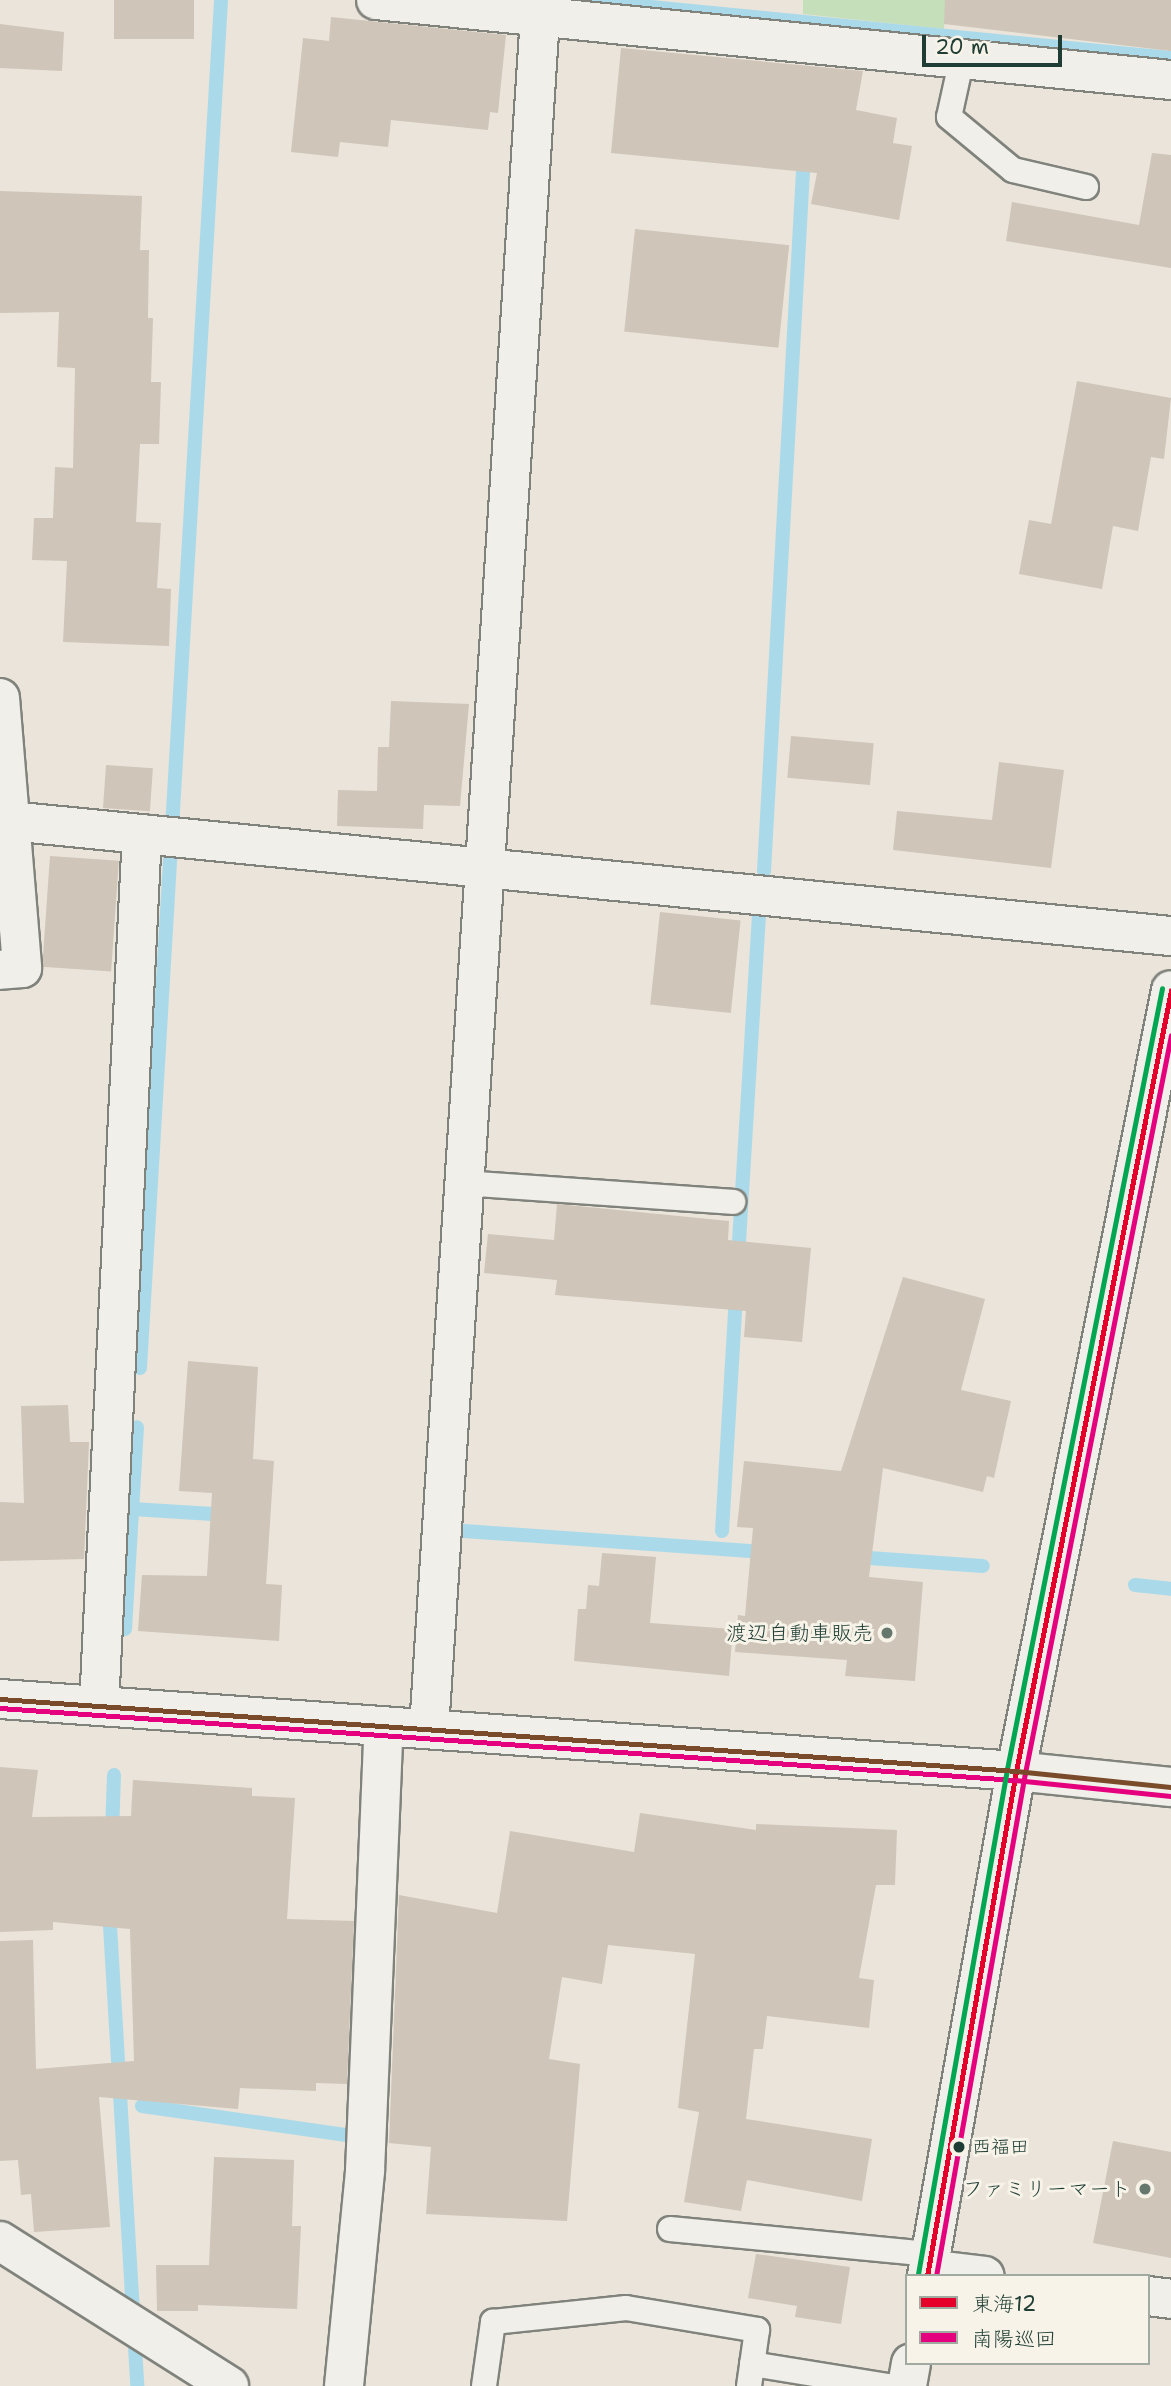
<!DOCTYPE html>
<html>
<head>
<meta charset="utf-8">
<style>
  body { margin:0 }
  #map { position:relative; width:1171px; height:2386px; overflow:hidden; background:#eae4da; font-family:"Shantell Sans","Klee One",sans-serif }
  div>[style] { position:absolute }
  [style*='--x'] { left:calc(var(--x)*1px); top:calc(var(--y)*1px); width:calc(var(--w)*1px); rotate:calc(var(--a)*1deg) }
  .green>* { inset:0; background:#c4dfb9 }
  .stream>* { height:14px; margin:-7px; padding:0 7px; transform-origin:7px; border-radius:7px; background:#aadae9 }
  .building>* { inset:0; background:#cfc5b8; transform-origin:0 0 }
  .roads { filter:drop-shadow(2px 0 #80837c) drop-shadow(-2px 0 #80837c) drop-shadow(0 2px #80837c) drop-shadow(0 -2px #80837c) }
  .lane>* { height:24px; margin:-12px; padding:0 12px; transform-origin:12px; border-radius:12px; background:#f1efea }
  .street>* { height:38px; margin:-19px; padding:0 19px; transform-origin:19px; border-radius:19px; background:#f1efea }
  .secondary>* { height:38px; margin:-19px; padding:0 19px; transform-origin:19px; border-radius:19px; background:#f1efea }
  .primary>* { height:38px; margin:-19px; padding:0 19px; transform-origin:19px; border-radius:19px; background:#f1efea }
  .bus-1>* { height:5px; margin:-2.5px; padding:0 2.5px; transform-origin:2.5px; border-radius:2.5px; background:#e4002b }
  .bus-2>* { height:5px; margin:-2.5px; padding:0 2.5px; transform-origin:2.5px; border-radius:2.5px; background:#e5007d }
  .bus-3>* { height:5px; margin:-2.5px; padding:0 2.5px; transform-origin:2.5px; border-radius:2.5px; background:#00a651 }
  .bus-4>* { height:5px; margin:-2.5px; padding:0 2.5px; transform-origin:2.5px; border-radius:2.5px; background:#7a4b2a }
  .dots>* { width:19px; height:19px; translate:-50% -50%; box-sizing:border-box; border:4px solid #f7f3e8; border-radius:50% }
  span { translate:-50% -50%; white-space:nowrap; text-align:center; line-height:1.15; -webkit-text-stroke:6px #f7f3e8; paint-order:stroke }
  .bus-label { font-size:19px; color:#1f3d34 }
  .left { translate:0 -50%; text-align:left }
  .poi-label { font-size:21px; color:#1f3d34 }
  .right { translate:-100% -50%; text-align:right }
  .legend { position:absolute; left:905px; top:2274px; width:245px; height:91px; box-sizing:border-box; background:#f7f3e8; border:2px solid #a1aaa0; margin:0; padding:9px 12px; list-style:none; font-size:21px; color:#1f3d34 }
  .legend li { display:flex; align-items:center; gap:14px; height:35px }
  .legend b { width:35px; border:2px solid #a1aaa0 }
  .scale { position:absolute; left:922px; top:35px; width:140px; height:32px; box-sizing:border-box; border:4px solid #1f3d34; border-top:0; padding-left:9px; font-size:21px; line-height:24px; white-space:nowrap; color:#1f3d34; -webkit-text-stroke:5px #f7f3e8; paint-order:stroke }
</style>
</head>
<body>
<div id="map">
  <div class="green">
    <i style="clip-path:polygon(803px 0,946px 0,944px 29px,803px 14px)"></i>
  </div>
  <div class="stream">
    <i style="--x:580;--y:0;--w:594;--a:5.6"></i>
    <i style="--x:764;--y:871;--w:719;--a:-86.81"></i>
    <i style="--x:738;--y:1258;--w:342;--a:-86.5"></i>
    <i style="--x:140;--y:1368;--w:1370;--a:-86.61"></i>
    <i style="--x:132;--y:1509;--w:97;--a:3.5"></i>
    <i style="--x:464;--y:1531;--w:305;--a:4"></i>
    <i style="--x:722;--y:1531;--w:239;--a:-86.6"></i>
    <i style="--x:855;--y:1557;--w:128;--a:4"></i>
    <i style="--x:1135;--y:1585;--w:36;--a:6"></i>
    <i style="--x:125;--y:1629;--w:202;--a:-86.6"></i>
    <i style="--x:112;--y:1833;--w:58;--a:-88"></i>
    <i style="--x:109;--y:1909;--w:478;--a:86.6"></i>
    <i style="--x:142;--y:2106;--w:212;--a:8.1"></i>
  </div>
  <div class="building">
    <i style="left:114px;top:0;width:80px;height:39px"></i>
    <i style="clip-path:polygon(945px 0,1171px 0,1171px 51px,944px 24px)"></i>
    <i style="clip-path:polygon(331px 17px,506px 35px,498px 113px,490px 112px,488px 130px,391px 120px,388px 147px,340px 142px,338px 157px,291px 152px,303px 38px,329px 41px)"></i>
    <i style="clip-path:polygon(0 24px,64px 32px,62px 71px,0 68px)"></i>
    <i style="clip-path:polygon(621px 48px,863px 71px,856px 110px,897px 118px,893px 143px,912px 146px,899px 220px,811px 204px,817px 173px,611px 153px)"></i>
    <i style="clip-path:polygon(1152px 153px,1171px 155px,1171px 268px,1006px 241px,1012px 202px,1139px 225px)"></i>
    <i style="clip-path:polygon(0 191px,142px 196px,140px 250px,149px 250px,148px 318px,153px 318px,151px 382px,161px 382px,159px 444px,140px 444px,136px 522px,161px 523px,157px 588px,171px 589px,169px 646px,63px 642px,67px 561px,32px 560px,34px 518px,53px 518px,55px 467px,73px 468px,75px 368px,57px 367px,59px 312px,0 313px)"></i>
    <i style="left:635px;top:229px;width:155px;height:103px;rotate:6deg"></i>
    <i style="clip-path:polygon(1077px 381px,1171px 398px,1164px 459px,1151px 457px,1138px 531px,1113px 526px,1102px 589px,1019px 574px,1029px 520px,1051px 524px)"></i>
    <i style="clip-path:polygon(391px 701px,469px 704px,460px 806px,424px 805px,423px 829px,337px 826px,338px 790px,377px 791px,378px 747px,389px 747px)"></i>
    <i style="left:791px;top:736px;width:83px;height:42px;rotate:5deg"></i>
    <i style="clip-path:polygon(999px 762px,1064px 770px,1051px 868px,893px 850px,897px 811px,992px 820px)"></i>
    <i style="left:106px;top:765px;width:47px;height:43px;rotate:4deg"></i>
    <i style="left:50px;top:856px;width:69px;height:111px;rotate:4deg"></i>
    <i style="left:660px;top:912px;width:81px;height:93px;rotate:6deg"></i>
    <i style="clip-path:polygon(557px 1204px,729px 1221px,728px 1240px,811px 1248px,802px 1342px,744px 1337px,746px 1311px,555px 1295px,557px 1280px,484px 1273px,488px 1234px,554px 1240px)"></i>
    <i style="clip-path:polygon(903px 1277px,985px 1299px,961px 1390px,1011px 1401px,994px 1478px,987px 1476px,983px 1492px,883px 1468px,869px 1577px,923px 1582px,915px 1681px,845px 1676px,847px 1660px,735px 1652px,738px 1615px,745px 1616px,753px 1528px,737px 1527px,744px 1461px,841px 1471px)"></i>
    <i style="clip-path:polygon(188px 1361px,258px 1367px,253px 1459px,274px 1461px,266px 1584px,282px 1585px,279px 1641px,138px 1631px,142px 1575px,207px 1576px,212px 1493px,179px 1491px)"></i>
    <i style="clip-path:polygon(68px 1405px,70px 1442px,89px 1442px,84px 1559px,0 1561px,0 1502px,24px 1503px,21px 1406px)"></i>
    <i style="clip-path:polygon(602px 1553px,656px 1557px,650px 1623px,733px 1629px,729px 1676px,574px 1661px,578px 1609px,586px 1609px,588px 1585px,599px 1586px)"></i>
    <i style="clip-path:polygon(0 1767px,38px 1770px,32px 1817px,131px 1816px,133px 1780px,252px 1788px,252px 1796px,295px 1798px,287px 1919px,354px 1921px,347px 2084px,316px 2083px,316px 2091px,240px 2088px,238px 2109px,99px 2097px,110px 2227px,34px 2232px,31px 2194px,21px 2195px,18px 2160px,0 2161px,0 1941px,33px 1940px,36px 2069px,134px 2061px,130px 1929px,53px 1922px,53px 1930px,0 1932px)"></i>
    <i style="clip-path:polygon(640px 1813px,756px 1830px,756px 1824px,897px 1830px,895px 1885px,876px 1885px,859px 1978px,874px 1980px,869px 2028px,767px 2016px,763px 2049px,754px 2049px,746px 2119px,872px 2139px,862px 2201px,747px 2180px,741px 2211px,684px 2202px,699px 2112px,678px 2108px,695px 1954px,608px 1945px,602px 1984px,562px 1977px,549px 2059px,580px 2064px,567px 2221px,426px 2214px,431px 2147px,389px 2143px,399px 1895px,497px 1913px,510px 1831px,634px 1852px)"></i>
    <i style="clip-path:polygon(1113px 2141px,1171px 2152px,1171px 2258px,1093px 2243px)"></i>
    <i style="clip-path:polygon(214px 2157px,294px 2160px,292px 2226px,301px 2226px,297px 2309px,198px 2305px,198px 2311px,157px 2311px,156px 2265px,209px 2265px)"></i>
    <i style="clip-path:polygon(756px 2254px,850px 2267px,841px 2324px,795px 2317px,797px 2306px,748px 2298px)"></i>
  </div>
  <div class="roads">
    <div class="lane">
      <i style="--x:962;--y:58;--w:60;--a:102.4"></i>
      <i style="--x:949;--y:117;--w:83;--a:39.6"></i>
      <i style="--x:1013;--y:170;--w:75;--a:13.1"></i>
      <i style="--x:464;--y:1183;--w:270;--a:4"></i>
      <i style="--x:670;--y:2229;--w:262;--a:5.5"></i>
      <i style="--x:752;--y:2364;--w:138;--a:9.2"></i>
      <i style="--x:484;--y:2386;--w:65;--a:-82"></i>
      <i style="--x:493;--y:2322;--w:134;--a:-6"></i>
      <i style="--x:626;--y:2308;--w:133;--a:9.5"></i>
      <i style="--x:757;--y:2330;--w:57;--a:98.1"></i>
    </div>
    <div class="street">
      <i style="--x:376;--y:0;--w:799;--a:5.75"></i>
      <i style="--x:0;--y:698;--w:271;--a:85.3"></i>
      <i style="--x:22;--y:968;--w:22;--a:175"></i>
      <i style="--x:10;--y:821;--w:1167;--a:5.66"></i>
      <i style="--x:99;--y:1706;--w:873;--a:-87.18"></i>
      <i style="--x:429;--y:1729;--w:1733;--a:-86.29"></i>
      <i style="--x:0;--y:2241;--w:271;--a:32.3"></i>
      <i style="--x:928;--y:2269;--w:57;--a:7"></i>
      <i style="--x:1148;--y:2296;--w:23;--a:7"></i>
      <i style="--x:344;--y:2386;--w:216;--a:-84.4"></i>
      <i style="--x:365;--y:2171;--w:445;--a:-87.6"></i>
    </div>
    <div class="secondary">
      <i style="--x:0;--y:1699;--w:1019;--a:4.05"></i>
      <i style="--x:1016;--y:1771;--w:156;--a:5.9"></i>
    </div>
    <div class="primary">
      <i style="--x:927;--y:2276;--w:513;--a:-80"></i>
      <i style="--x:1016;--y:1771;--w:796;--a:-78.77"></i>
      <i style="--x:907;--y:2386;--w:23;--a:-80"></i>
    </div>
  </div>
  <div class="bus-1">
    <i style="--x:927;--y:2276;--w:513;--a:-80"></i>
    <i style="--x:1016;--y:1771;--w:796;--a:-78.77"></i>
  </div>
  <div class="bus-2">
    <i style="--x:0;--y:1708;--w:1018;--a:4.06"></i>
    <i style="--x:1015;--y:1780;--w:156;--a:5.9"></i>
    <i style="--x:936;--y:2276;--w:511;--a:-79.97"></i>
    <i style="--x:1025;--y:1773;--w:752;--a:-78.81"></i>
  </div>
  <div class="bus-3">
    <i style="--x:918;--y:2274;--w:513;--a:-80"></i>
    <i style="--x:1007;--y:1769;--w:796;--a:-78.77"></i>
  </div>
  <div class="bus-4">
    <i style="--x:0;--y:1699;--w:1019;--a:4.05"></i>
    <i style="--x:1016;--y:1771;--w:156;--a:5.9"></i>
  </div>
  <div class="dots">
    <i style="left:887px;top:1633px;background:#66776e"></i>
    <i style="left:959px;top:2147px;background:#1f3d34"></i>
    <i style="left:1145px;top:2189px;background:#66776e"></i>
  </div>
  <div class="bus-label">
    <span class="left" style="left:972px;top:2147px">西福田</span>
  </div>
  <div class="poi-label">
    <span class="right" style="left:873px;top:1633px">渡辺自動車販売</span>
    <span class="right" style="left:1131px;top:2189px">ファミリーマート</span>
  </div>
  <ul class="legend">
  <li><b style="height:9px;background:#e4002b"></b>東海12</li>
  <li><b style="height:9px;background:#e5007d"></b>南陽巡回</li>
  </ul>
  <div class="scale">20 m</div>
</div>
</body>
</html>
